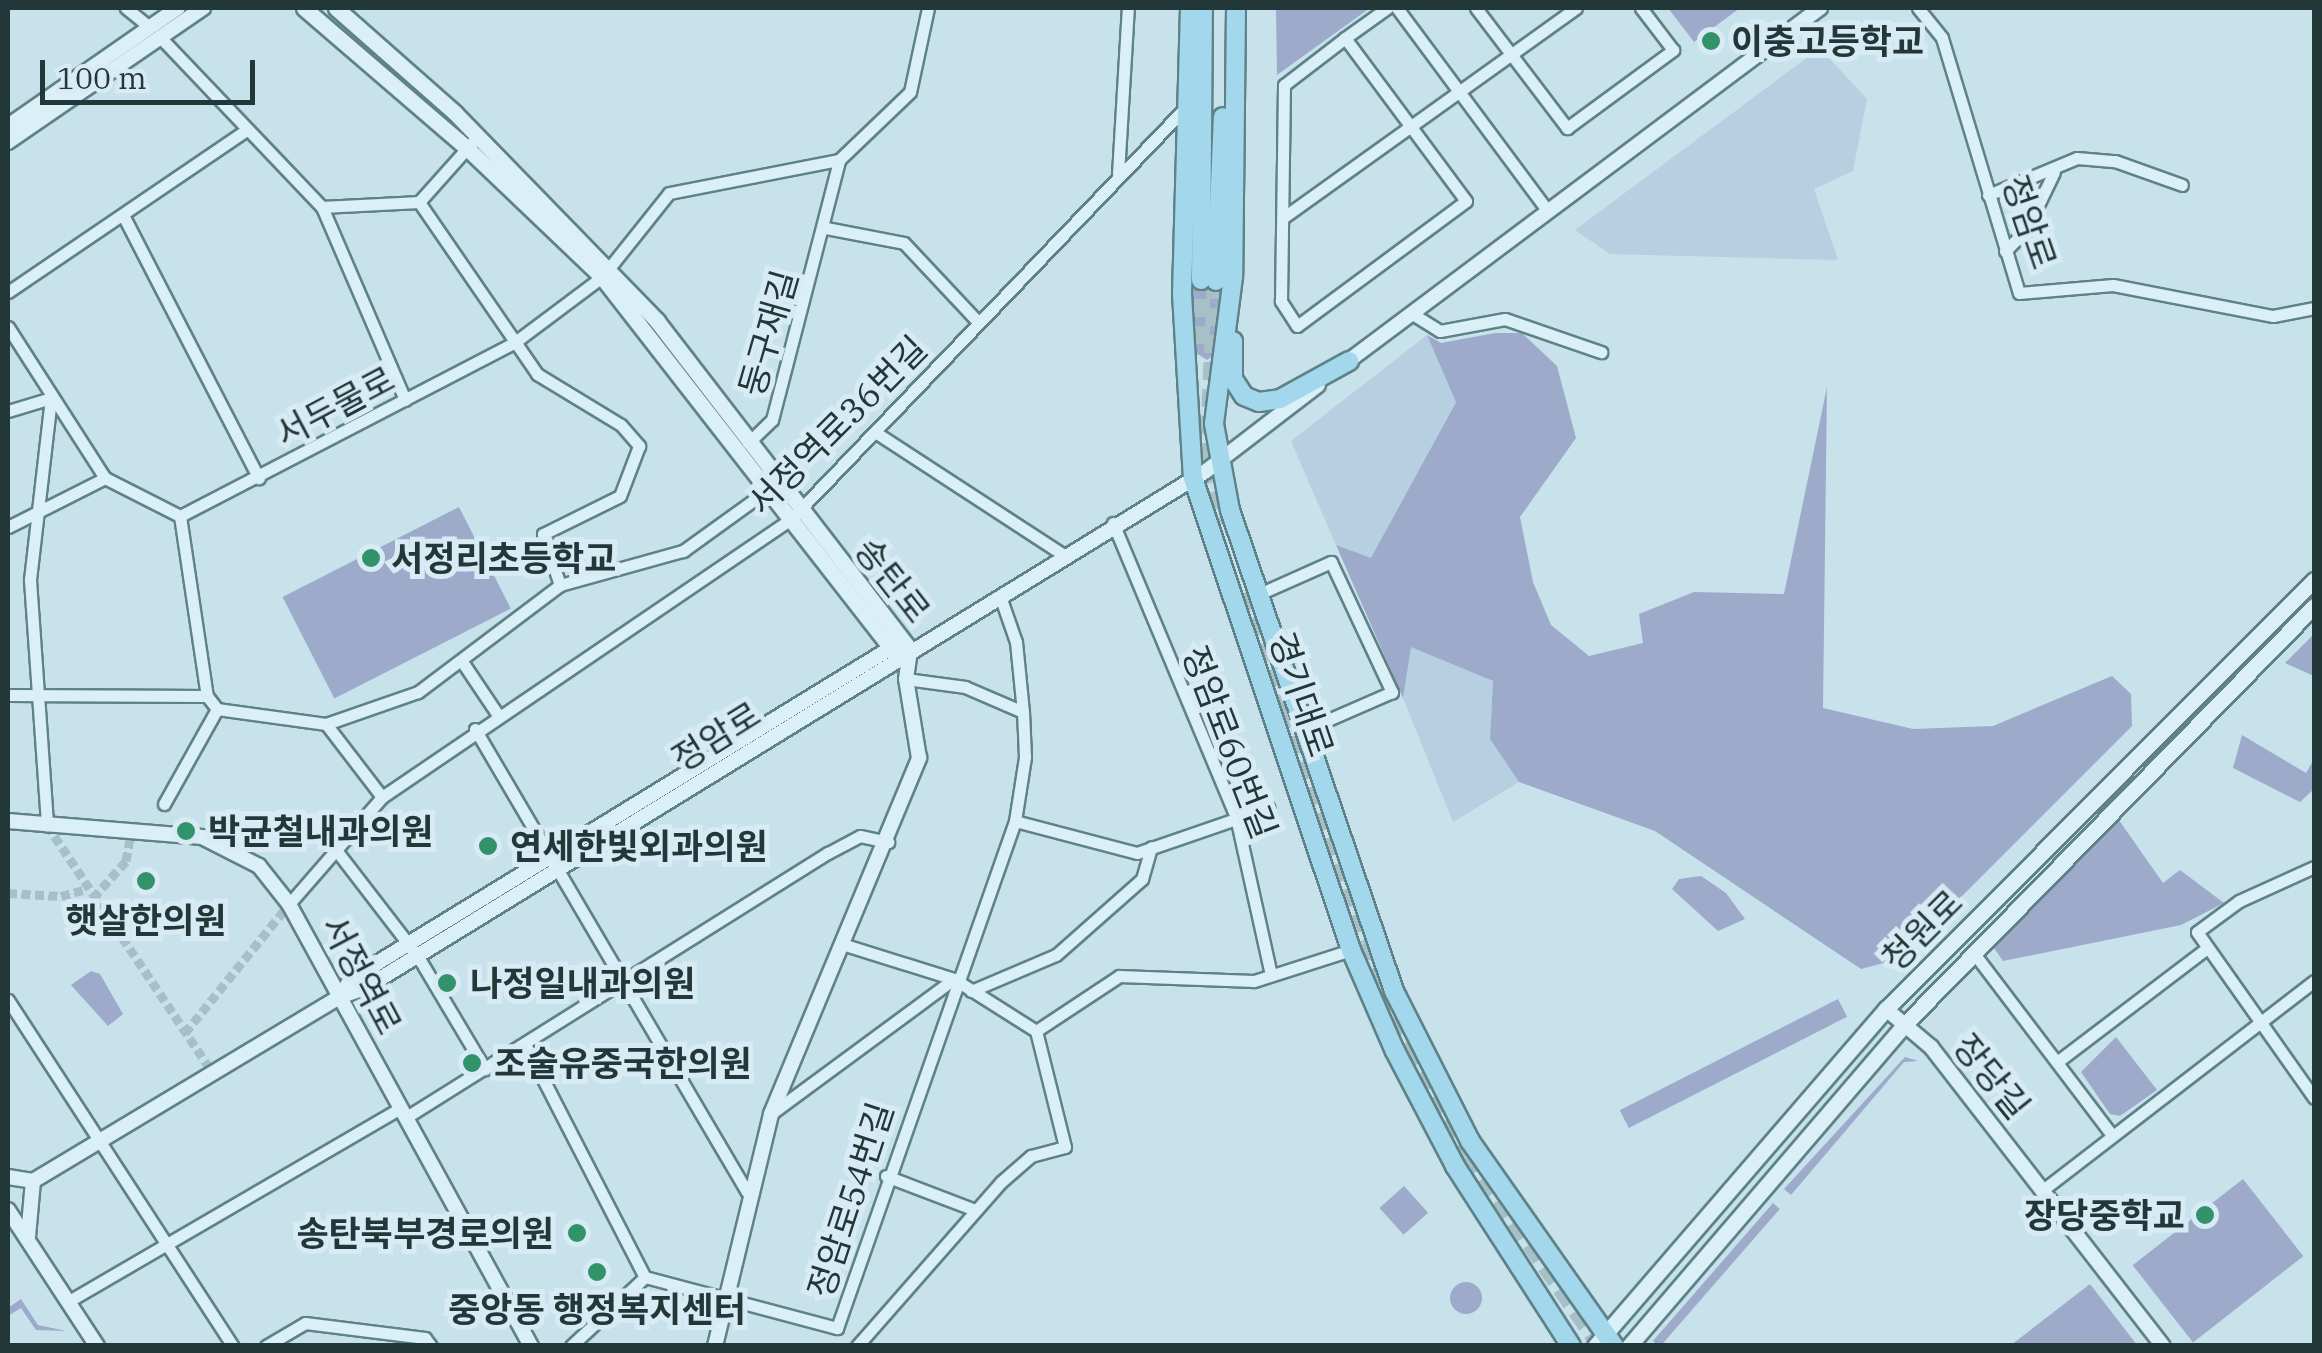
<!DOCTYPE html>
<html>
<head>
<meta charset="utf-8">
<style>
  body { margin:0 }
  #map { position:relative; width:2322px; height:1353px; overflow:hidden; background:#c8e2ec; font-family:"IBM Plex Serif","Noto Sans KR",serif }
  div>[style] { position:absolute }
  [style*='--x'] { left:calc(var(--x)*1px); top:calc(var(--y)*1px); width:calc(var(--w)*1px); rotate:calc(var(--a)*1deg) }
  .farmland>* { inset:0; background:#b6cfe1 }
  .green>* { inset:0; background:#9daaca; transform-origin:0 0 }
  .round { border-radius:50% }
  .pedestrian-tunnel>* { height:9px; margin-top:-4.5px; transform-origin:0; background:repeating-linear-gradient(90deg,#a7c0c8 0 9px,transparent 0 13.5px) }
  .primary-tunnel>* { height:18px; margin-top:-9px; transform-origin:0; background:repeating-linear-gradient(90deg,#a7c0c8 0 18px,transparent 0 27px) }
  .roads { filter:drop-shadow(2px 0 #5e8287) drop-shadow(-2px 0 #5e8287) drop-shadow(0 2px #5e8287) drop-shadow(0 -2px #5e8287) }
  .minor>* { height:11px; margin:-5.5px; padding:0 5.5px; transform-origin:5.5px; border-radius:5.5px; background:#dbeff7 }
  .tertiary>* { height:14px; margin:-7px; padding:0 7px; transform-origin:7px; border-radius:7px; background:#dbeff7 }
  .secondary>* { height:15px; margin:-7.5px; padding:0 7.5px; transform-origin:7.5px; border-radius:7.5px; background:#dbeff7 }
  .primary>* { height:18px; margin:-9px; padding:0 9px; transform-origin:9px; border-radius:9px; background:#a3d8ec }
  .dots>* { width:28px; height:28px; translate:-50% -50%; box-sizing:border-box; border:5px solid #d8ebf4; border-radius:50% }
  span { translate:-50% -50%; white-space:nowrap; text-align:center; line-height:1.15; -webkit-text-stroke:10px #d8ebf4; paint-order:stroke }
  .poi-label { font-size:35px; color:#213738; font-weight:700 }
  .left { translate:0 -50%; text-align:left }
  .right { translate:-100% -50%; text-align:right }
  .street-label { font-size:35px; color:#213738 }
  .frame { position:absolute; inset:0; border:10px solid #213738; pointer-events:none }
  .scale { position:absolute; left:40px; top:60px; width:215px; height:45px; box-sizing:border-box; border:5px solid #213738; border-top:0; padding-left:12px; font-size:30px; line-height:35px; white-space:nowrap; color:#213738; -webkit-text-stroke:8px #d8ebf4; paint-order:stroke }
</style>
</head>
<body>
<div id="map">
  <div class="farmland">
    <i style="clip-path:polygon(1820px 48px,1867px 99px,1853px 171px,1814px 189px,1838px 260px,1610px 254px,1575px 230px)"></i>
    <i style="clip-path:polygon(1427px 335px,1456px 401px,1371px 559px,1336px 545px,1291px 441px)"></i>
    <i style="clip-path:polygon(1410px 646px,1493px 681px,1490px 739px,1519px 782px,1453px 822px,1403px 698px)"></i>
  </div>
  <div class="green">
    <i style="clip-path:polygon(1276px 8px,1370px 8px,1277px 75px)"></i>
    <i style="clip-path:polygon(1668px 8px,1740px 8px,1694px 42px)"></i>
    <i style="clip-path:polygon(1185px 280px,1224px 281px,1214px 355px,1207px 360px,1196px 353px)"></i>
    <i style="clip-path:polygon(1495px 333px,1522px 333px,1557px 366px,1576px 438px,1520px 517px,1533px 582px,1551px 625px,1589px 656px,1643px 643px,1639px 614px,1694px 592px,1784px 594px,1827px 387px,1823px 708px,1913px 729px,1993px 726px,2112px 676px,2131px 694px,2132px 726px,1899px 959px,1861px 969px,1655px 831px,1519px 782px,1490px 739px,1493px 681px,1411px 647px,1403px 698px,1336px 545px,1371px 558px,1456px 402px,1427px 335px,1441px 343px)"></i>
    <i style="left:459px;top:507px;width:114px;height:198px;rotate:63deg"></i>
    <i style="clip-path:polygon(2314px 634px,2314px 676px,2285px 663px)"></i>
    <i style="clip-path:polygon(2242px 735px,2306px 773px,2314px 759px,2314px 789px,2300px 802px,2233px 768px)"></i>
    <i style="clip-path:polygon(2116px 816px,2163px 883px,2180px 870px,2224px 903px,2181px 925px,2003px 961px,1992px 945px)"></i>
    <i style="clip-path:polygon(1701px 876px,1726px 893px,1745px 919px,1718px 931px,1672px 889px,1679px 879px)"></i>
    <i style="clip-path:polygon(91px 971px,100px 974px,123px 1014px,108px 1026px,71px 985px)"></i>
    <i style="left:1838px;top:999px;width:20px;height:245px;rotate:63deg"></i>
    <i style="clip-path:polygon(2116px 1037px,2157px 1090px,2120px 1116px,2110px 1114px,2081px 1072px)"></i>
    <i style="clip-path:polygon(1905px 1057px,1918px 1061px,1904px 1062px,1791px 1195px,1784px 1189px)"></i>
    <i style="left:2243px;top:1179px;width:98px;height:140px;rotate:52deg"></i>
    <i style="left:1404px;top:1186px;width:36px;height:33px;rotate:48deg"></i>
    <i style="left:1773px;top:1203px;width:9px;height:183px;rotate:41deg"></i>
    <i class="round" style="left:1450px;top:1282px;width:32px;height:32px"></i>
    <i style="clip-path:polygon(2090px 1284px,2137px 1345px,2011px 1345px)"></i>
    <i style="clip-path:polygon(21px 1299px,38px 1325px,66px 1331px,36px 1330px,21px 1308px,8px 1316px,8px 1308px)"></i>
  </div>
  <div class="pedestrian-tunnel">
    <i style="--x:47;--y:825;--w:298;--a:56.2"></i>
    <i style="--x:8;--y:893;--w:53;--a:3.2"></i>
    <i style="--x:61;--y:896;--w:27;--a:-15"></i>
    <i style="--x:93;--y:898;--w:50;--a:-48.3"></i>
    <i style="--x:126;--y:861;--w:29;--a:-80"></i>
    <i style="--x:185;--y:1033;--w:166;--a:-51.1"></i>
  </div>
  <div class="primary-tunnel">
    <i style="--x:1216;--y:281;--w:184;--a:92.5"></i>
    <i style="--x:1208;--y:465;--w:61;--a:72.8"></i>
    <i style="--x:1201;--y:344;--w:64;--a:-90"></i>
    <i style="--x:1241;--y:594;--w:139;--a:71"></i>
    <i style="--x:1289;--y:709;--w:245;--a:71.7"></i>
    <i style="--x:1366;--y:942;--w:115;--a:67.5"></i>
    <i style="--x:1410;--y:1048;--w:122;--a:61.1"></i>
    <i style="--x:1469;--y:1155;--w:232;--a:55.4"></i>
  </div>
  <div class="roads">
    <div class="minor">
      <i style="--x:126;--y:8;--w:28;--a:39"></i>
      <i style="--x:1397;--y:8;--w:253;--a:53.4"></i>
      <i style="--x:1476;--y:8;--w:151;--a:52.8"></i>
      <i style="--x:1567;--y:128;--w:132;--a:-36.3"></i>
      <i style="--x:1673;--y:50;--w:53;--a:-127.3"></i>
      <i style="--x:1918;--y:8;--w:38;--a:51"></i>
      <i style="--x:1942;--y:38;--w:266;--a:73.2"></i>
      <i style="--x:2019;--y:293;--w:94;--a:-4.9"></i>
      <i style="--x:2113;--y:285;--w:163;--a:11"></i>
      <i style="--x:2273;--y:316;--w:42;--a:-11"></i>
      <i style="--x:159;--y:36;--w:236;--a:46.4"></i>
      <i style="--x:322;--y:207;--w:97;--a:-3"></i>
      <i style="--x:1345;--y:38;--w:203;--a:53.4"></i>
      <i style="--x:1466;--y:201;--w:210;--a:143.5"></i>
      <i style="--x:1297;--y:326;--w:30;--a:-123"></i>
      <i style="--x:1281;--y:301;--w:216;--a:-89.2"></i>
      <i style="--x:1284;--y:85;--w:77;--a:-37.6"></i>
      <i style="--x:1345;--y:38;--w:52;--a:-35.5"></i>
      <i style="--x:1118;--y:174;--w:166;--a:-86.6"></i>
      <i style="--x:1988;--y:195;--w:96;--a:-22.6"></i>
      <i style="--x:2077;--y:158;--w:38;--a:5"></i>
      <i style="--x:2115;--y:161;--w:71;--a:19.7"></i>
      <i style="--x:419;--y:202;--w:209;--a:55.5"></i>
      <i style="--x:537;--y:374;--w:98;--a:31.3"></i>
      <i style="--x:621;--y:425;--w:28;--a:49"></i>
      <i style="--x:639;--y:446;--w:53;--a:110.8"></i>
      <i style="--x:620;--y:496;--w:86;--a:153.7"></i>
      <i style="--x:543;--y:534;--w:54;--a:71.6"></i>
      <i style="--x:419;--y:202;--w:87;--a:-48.3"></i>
      <i style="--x:322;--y:207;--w:210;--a:66.7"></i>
      <i style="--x:124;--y:217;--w:294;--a:62.7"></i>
      <i style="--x:1284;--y:217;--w:359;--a:-35.6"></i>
      <i style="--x:826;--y:228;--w:79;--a:10.9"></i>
      <i style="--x:904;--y:243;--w:108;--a:46.9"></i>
      <i style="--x:2005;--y:251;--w:30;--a:-45"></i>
      <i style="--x:2026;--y:230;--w:64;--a:-64.2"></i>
      <i style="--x:8;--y:292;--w:288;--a:-34.2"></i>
      <i style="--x:1411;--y:313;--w:34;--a:32"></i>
      <i style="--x:1440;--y:331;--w:66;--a:-10.5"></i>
      <i style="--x:1505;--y:319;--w:102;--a:19"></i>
      <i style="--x:8;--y:327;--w:179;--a:57.3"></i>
      <i style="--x:105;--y:478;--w:84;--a:26.9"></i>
      <i style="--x:180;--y:516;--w:182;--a:81.5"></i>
      <i style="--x:8;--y:411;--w:45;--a:-16.8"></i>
      <i style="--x:51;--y:398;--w:183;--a:96.6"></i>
      <i style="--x:30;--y:580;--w:246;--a:86"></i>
      <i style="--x:875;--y:432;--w:225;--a:33.1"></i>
      <i style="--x:748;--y:443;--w:33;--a:-44"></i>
      <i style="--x:772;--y:420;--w:268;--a:-75.5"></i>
      <i style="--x:180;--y:516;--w:377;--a:-27.4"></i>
      <i style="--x:515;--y:342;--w:109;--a:-36.8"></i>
      <i style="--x:602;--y:277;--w:107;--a:-51.4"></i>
      <i style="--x:669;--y:193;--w:173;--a:-11"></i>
      <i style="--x:839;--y:160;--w:98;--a:-43.8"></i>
      <i style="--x:910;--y:92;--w:86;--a:-77.9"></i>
      <i style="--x:1113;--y:523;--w:319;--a:67.3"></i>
      <i style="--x:1236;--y:817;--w:162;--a:77.5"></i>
      <i style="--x:8;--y:527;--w:109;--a:-26.8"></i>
      <i style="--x:1259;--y:594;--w:79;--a:-24"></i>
      <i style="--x:1331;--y:562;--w:144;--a:64.9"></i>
      <i style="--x:1392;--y:692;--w:95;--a:156.4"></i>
      <i style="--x:463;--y:663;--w:63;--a:56.1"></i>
      <i style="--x:906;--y:679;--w:60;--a:7.7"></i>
      <i style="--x:965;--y:687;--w:63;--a:23.3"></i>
      <i style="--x:8;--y:695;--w:199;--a:0.3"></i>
      <i style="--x:207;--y:696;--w:16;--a:52"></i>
      <i style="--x:217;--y:709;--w:110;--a:7.8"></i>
      <i style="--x:326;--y:724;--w:97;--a:-19.2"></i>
      <i style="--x:418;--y:692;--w:178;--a:-37"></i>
      <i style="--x:560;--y:585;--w:128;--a:-15.5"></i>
      <i style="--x:683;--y:551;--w:111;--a:-35.8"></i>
      <i style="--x:326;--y:724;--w:92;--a:52.5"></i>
      <i style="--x:475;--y:729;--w:537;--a:59.57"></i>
      <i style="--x:164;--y:804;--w:109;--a:-60.8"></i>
      <i style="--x:1015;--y:821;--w:126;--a:14.7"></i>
      <i style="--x:1137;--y:853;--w:139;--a:-19"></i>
      <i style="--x:336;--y:850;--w:133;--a:52.4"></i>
      <i style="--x:417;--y:955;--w:133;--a:59.2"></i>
      <i style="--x:2314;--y:867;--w:82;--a:155.6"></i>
      <i style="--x:2239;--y:901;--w:52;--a:143.6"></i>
      <i style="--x:2197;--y:932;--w:203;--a:54.8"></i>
      <i style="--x:289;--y:904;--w:142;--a:-49"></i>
      <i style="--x:382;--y:797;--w:493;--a:-34.2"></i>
      <i style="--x:790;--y:520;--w:574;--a:-46.2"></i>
      <i style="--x:1973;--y:952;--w:230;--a:52.8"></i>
      <i style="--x:954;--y:979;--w:97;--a:32.4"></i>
      <i style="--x:1036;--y:1031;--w:100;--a:-33.5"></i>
      <i style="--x:1119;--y:976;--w:135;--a:2.1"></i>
      <i style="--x:1254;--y:981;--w:102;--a:-17.7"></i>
      <i style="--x:971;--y:991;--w:92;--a:-23"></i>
      <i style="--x:1056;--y:955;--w:115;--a:-41.5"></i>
      <i style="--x:1142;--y:879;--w:33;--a:-74"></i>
      <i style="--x:8;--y:1000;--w:413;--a:57"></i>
      <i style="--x:525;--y:1044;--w:262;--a:62.8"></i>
      <i style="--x:645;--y:1277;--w:101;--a:137"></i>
      <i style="--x:2057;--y:1062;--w:187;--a:-37.2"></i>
      <i style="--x:772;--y:1113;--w:226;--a:-36.4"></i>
      <i style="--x:954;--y:979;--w:114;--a:-162.7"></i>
      <i style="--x:405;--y:1118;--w:499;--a:-32.1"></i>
      <i style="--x:828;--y:853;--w:36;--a:-28"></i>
      <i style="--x:860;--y:836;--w:29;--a:12"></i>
      <i style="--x:886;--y:1176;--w:95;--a:20.9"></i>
      <i style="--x:2044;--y:1189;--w:341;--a:-37.6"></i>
      <i style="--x:645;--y:1277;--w:199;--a:14.9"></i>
      <i style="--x:837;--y:1328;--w:537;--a:-70.65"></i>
      <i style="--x:1015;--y:821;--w:65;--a:-81.1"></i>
      <i style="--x:1025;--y:757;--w:45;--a:-92.5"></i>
      <i style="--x:1023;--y:712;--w:70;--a:-95.7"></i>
      <i style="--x:1016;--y:642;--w:49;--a:-109.2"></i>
      <i style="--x:69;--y:1301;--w:383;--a:-30.2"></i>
      <i style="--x:266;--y:1346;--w:45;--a:-30.5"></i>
      <i style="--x:305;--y:1323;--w:121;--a:7.1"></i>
      <i style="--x:425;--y:1338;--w:10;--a:53"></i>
      <i style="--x:857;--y:1346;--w:218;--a:-48.7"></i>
      <i style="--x:1001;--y:1182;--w:40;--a:-41"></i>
      <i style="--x:1031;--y:1156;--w:35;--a:-15"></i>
      <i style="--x:1065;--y:1147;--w:120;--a:-104"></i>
    </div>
    <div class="tertiary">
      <i style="--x:8;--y:126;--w:207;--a:-34.8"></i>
      <i style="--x:8;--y:142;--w:237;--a:-34.5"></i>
      <i style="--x:1343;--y:365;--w:596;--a:-36.81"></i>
      <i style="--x:8;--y:821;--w:195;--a:4.7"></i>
      <i style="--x:202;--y:837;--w:64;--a:27"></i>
      <i style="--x:259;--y:866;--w:48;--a:51.7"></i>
      <i style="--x:289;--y:904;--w:504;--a:61.3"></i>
      <i style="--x:340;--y:997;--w:21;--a:-59"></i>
      <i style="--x:351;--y:979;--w:643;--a:-31.51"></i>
      <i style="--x:1886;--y:1009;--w:59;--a:40.2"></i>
      <i style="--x:1931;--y:1047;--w:378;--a:52.2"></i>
      <i style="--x:8;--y:1177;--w:25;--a:9"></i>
      <i style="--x:33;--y:1181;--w:357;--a:-31"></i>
      <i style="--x:339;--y:997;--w:28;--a:-19"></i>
      <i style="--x:365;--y:988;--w:987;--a:-31.58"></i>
      <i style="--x:1206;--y:471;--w:141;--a:-37.5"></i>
      <i style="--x:8;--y:1210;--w:163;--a:56.8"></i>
      <i style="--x:28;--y:1237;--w:56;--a:-84.9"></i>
      <i style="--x:715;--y:1346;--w:239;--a:-76.4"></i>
      <i style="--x:771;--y:1114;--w:386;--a:-67.4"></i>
      <i style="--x:919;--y:758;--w:80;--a:-99.3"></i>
      <i style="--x:906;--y:679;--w:29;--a:-82"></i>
    </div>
    <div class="secondary">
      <i style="--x:304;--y:8;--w:215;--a:40.7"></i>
      <i style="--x:467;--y:148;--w:187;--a:43.7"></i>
      <i style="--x:602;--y:277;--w:482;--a:52.1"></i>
      <i style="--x:336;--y:8;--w:159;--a:41.4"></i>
      <i style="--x:455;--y:113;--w:290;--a:45.8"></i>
      <i style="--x:657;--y:321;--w:415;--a:52.4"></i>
      <i style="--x:1595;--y:1346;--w:445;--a:-49.2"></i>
      <i style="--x:1886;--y:1009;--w:606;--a:-45.07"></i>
      <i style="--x:1629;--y:1346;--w:423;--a:-49.4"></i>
      <i style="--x:1904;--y:1025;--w:586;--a:-45.62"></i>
    </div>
    <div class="primary">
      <i style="--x:1190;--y:8;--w:286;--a:91.6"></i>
      <i style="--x:1182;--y:294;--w:184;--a:86.6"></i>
      <i style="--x:1193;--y:478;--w:498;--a:71.5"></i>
      <i style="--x:1351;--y:950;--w:110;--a:66.5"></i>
      <i style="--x:1395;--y:1051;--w:130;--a:62.4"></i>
      <i style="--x:1455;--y:1166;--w:214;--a:57.2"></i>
      <i style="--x:1236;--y:8;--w:269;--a:90.6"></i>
      <i style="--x:1233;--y:277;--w:148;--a:97.4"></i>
      <i style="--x:1214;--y:424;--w:87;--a:79.5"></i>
      <i style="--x:1230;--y:510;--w:508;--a:71.17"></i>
      <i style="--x:1394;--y:991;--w:168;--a:63.1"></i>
      <i style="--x:1470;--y:1141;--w:251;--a:54.9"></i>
      <i style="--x:1201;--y:280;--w:272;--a:-89.6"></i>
      <i style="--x:1216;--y:281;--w:164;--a:-87.6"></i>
      <i style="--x:1233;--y:341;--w:38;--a:90"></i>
      <i style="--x:1233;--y:379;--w:20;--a:57"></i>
      <i style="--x:1244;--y:396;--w:16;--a:22"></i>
      <i style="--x:1259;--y:402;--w:21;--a:-8"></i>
      <i style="--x:1280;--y:399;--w:79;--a:-28.8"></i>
    </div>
  </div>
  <div class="dots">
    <i style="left:1711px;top:41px;background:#32926a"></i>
    <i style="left:371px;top:558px;background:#32926a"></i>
    <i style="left:186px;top:831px;background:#32926a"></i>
    <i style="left:488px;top:846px;background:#32926a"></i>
    <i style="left:146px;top:881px;background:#32926a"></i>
    <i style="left:447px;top:983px;background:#32926a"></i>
    <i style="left:472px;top:1063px;background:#32926a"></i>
    <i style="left:2205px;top:1215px;background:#32926a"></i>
    <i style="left:577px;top:1233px;background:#32926a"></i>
    <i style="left:597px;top:1272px;background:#32926a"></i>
  </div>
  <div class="poi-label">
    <span class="left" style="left:1731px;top:41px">이충고등학교</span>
    <span class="left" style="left:391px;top:558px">서정리초등학교</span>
    <span class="left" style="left:208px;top:831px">박균철내과의원</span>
    <span class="left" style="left:510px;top:846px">연세한빛외과의원</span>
    <span style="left:146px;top:920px">햇살한의원</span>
    <span class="left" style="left:470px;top:983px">나정일내과의원</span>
    <span class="left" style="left:494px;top:1063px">조술유중국한의원</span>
    <span class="right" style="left:2185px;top:1215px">장당중학교</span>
    <span class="right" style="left:554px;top:1233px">송탄북부경로의원</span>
    <span style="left:597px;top:1309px">중앙동 행정복지센터</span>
  </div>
  <div class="street-label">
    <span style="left:2030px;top:222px;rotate:71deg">정암로</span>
    <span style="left:768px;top:333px;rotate:-74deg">둥구재길</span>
    <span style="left:335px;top:406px;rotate:-28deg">서두물로</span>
    <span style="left:837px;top:425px;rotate:-45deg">서정역로36번길</span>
    <span style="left:893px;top:580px;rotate:52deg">송탄로</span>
    <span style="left:1302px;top:694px;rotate:71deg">경기대로</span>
    <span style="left:716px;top:736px;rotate:-32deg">정암로</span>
    <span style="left:1230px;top:742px;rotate:69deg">정암로60번길</span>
    <span style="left:1922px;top:930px;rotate:-45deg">청원로</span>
    <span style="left:362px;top:975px;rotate:62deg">서정역로</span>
    <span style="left:1992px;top:1076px;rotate:51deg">장당길</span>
    <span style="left:850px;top:1200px;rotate:-72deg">정암로54번길</span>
  </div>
  <div class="frame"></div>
  <div class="scale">100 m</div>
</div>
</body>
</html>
